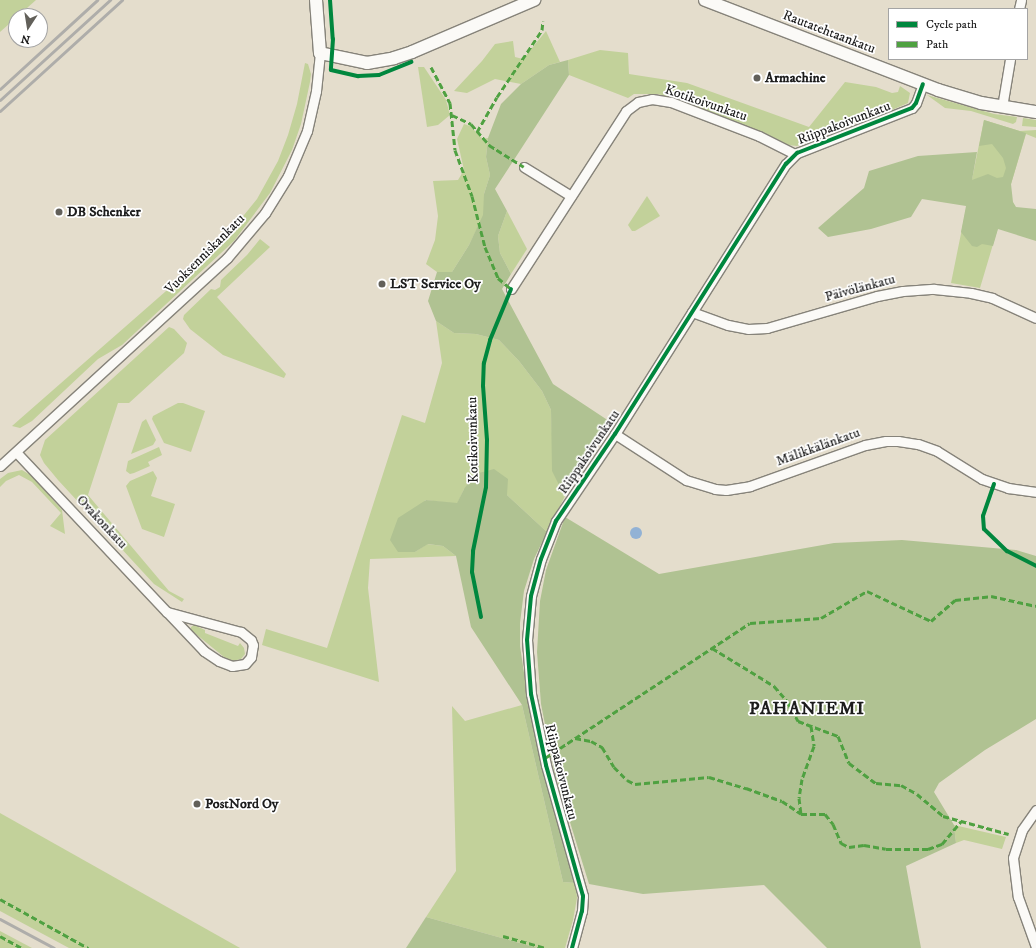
<!DOCTYPE html>
<html>
<head>
<meta charset="utf-8">
<style>
  body { margin:0 }
  #map { position:relative; width:1036px; height:948px; overflow:hidden; background:#e4ddcc; font-family:"IM FELL DW Pica",serif }
  div>[style] { position:absolute }
  [style*='--x'] { left:calc(var(--x)*1px); top:calc(var(--y)*1px); width:calc(var(--w)*1px); rotate:calc(var(--a)*1deg) }
  .green>* { inset:0; background:#c2d19a }
  .forest>* { inset:0; background:#b0c292 }
  .water>* { inset:0; background:#92b2d5 }
  .round { border-radius:50% }
  .roads { filter:drop-shadow(1px 0 #86837a) drop-shadow(-1px 0 #86837a) drop-shadow(0 1px #86837a) drop-shadow(0 -1px #86837a) }
  .minor>* { height:9px; margin:-4.5px; padding:0 4.5px; transform-origin:4.5px; border-radius:4.5px; background:#fbfaf7 }
  .tertiary>* { height:12px; margin:-6px; padding:0 6px; transform-origin:6px; border-radius:6px; background:#fbfaf7 }
  .rail>* { height:3px; margin:-1.5px; padding:0 1.5px; transform-origin:1.5px; border-radius:1.5px; background:#aeadaa }
  .quiet>* { height:3px; margin-top:-1.5px; transform-origin:0; background:repeating-linear-gradient(90deg,#4fa141 0 6px,transparent 0 9px) }
  .cycleway>* { height:4px; margin:-2px; padding:0 2px; transform-origin:2px; border-radius:2px; background:#00873e }
  .dots>* { width:11px; height:11px; translate:-50% -50%; box-sizing:border-box; border:2px solid #fff; border-radius:50% }
  span { translate:-50% -50%; white-space:nowrap; text-align:center; line-height:1.15; -webkit-text-stroke:3.5px #fff; paint-order:stroke }
  .street-label { font-size:14px; color:#1c1c1c }
  .poi-label { font-size:14px; color:#1c1c1c; font-weight:700 }
  .left { translate:0 -50%; text-align:left }
  .district-label { font-size:18px; color:#1c1c1c; font-weight:700; letter-spacing:1px }
  .legend { position:absolute; left:888px; top:8px; width:140px; height:52px; box-sizing:border-box; background:#fff; border:1px solid #a4a4a4; margin:0; padding:5px 7px; list-style:none; font-size:12px; color:#1c1c1c }
  .legend li { display:flex; align-items:center; gap:8px; height:20px }
  .legend b { width:20px; border:1px solid #a4a4a4 }
  .north { position:absolute; left:8px; top:8px; width:40px; height:40px; box-sizing:border-box; background:#fff; border:1px solid #a4a4a4; border-radius:50%; rotate:192deg; font-size:11px; font-weight:700; line-height:16px; text-align:center; color:#1c1c1c }
  .north::after { content:''; display:block; margin:auto; width:14px; height:18px; background:#62605a; clip-path:polygon(50% 0,100% 100%,50% 72%,0 100%) }
</style>
</head>
<body>
<div id="map">
  <div class="green">
    <i style="clip-path:polygon(0 0,36px 0,0 32px)"></i>
    <i style="clip-path:polygon(546px 31px,560px 62px,549px 65px,521px 84px,495px 79px,467px 93px,454px 91px,482px 61px,495px 44px,513px 41px,515px 57px,523px 59px)"></i>
    <i style="clip-path:polygon(600px 50px,628px 53px,629px 74px,687px 83px,809px 127px,845px 82px,876px 87px,892px 93px,898px 92px,900px 86px,910px 93px,908px 103px,894px 109px,860px 120px,797px 146px,788px 145px,757px 130px,658px 94px,634px 94px,628px 98px,569px 75px,568px 60px)"></i>
    <i style="clip-path:polygon(305px 63px,308px 64px,311px 74px,310px 82px,301px 124px,292px 150px,270px 193px,234px 241px,122px 345px,98px 359px,32px 421px,20px 428px,12px 426px,198px 263px,227px 236px,257px 199px,278px 161px,288px 135px,297px 104px)"></i>
    <i style="clip-path:polygon(418px 67px,424px 67px,446px 100px,450px 115px,438px 125px,427px 127px)"></i>
    <i style="clip-path:polygon(927px 95px,994px 114px,1017px 117px,1016px 122px,1013px 124px,971px 111px,945px 108px)"></i>
    <i style="clip-path:polygon(1023px 118px,1036px 120px,1036px 127px,1022px 126px)"></i>
    <i style="clip-path:polygon(984px 120px,1020px 131px,1036px 130px,1036px 138px,1026px 134px,980px 288px,951px 283px)"></i>
    <i style="clip-path:polygon(464px 124px,470px 126px,483px 139px,488px 138px,486px 157px,490px 175px,484px 194px,484px 215px,469px 245px,452px 272px,437px 272px,426px 264px,435px 240px,438px 216px,433px 181px,458px 180px,464px 170px,457px 139px)"></i>
    <i style="clip-path:polygon(647px 196px,660px 216px,635px 231px,632px 231px,628px 225px)"></i>
    <i style="clip-path:polygon(507px 211px,527px 249px,511px 274px,500px 253px,498px 236px)"></i>
    <i style="clip-path:polygon(260px 239px,270px 247px,217px 297px,286px 374px,284px 378px,223px 355px,190px 329px,183px 319px,184px 315px,211px 289px,215px 290px,220px 287px,221px 280px,247px 255px)"></i>
    <i style="clip-path:polygon(436px 321px,454px 333px,476px 334px,499px 340px,519px 361px,542px 391px,551px 410px,552px 434px,561px 489px,568px 490px,547px 532px,507px 495px,464px 489px,457px 504px,425px 500px,415px 552px,427px 544px,443px 546px,456px 556px,370px 559px,368px 588px,379px 682px,262px 645px,266px 629px,327px 648px,402px 415px,425px 423px,442px 363px)"></i>
    <i style="clip-path:polygon(169px 327px,174px 329px,187px 343px,184px 353px,129px 403px,118px 403px,88px 495px,169px 591px,184px 599px,182px 602px,154px 584px,58px 480px,44px 463px,40px 455px,45px 440px)"></i>
    <i style="clip-path:polygon(178px 403px,183px 403px,205px 411px,191px 452px,164px 443px,152px 419px,153px 416px)"></i>
    <i style="clip-path:polygon(146px 419px,156px 440px,153px 445px,131px 454px,142px 422px)"></i>
    <i style="clip-path:polygon(159px 447px,162px 455px,148px 462px,150px 466px,134px 473px,130px 474px,126px 471px,128px 461px)"></i>
    <i style="clip-path:polygon(22px 470px,32px 476px,62px 510px,65px 534px,50px 526px,61px 513px,32px 482px,19px 475px,6px 481px,0 487px,0 479px,8px 473px)"></i>
    <i style="clip-path:polygon(153px 471px,157px 478px,151px 496px,175px 504px,164px 537px,142px 529px,126px 486px,130px 481px)"></i>
    <i style="clip-path:polygon(194px 625px,205px 630px,205px 633px,238px 646px,240px 643px,244px 648px,245px 654px,241px 659px,233px 661px,224px 657px,191px 630px,191px 627px)"></i>
    <i style="clip-path:polygon(522px 705px,563px 882px,576px 883px,577px 898px,573px 920px,565px 948px,538px 948px,426px 917px,456px 871px,452px 706px,465px 721px)"></i>
    <i style="clip-path:polygon(0 813px,240px 948px,69px 948px,0 911px)"></i>
    <i style="clip-path:polygon(954px 825px,1006px 837px,1002px 849px,964px 840px,956px 843px)"></i>
    <i style="clip-path:polygon(0 931px,32px 948px,0 948px)"></i>
  </div>
  <div class="forest">
    <i style="clip-path:polygon(568px 60px,569px 75px,495px 189px,507px 211px,498px 236px,500px 253px,511px 274px,502px 289px,553px 384px,612px 423px,568px 490px,561px 489px,552px 471px,551px 410px,542px 391px,519px 361px,499px 340px,476px 334px,454px 333px,436px 321px,428px 301px,437px 272px,452px 272px,469px 245px,483px 215px,484px 194px,490px 175px,486px 157px,488px 138px,501px 104px,521px 84px,549px 65px)"></i>
    <i style="clip-path:polygon(984px 120px,1026px 133px,1011px 184px,1013px 202px,1016px 207px,1036px 209px,1036px 241px,998px 229px,993px 246px,982px 244px,977px 247px,972px 246px,961px 232px,966px 206px,922px 199px,911px 217px,871px 229px,828px 237px,818px 228px,864px 188px,869px 171px,918px 156px,977px 152px,972px 180px,988px 174px,997px 178px,1003px 177px,1006px 168px,1003px 158px,992px 144px,979px 146px)"></i>
    <i style="clip-path:polygon(494px 469px,508px 479px,507px 495px,547px 532px,534px 559px,524px 591px,520px 623px,520px 646px,529px 706px,576px 883px,563px 882px,522px 705px,471px 627px,456px 556px,443px 546px,428px 544px,415px 552px,398px 552px,390px 540px,398px 518px,426px 500px,457px 503px,464px 489px,475px 474px)"></i>
    <i style="clip-path:polygon(565px 517px,659px 574px,834px 543px,902px 540px,1016px 550px,1036px 556px,1036px 719px,985px 750px,939px 783px,934px 792px,954px 825px,956px 843px,906px 866px,921px 948px,827px 948px,764px 885px,643px 894px,589px 884px,554px 770px,541px 704px,537px 652px,540px 601px,546px 570px)"></i>
    <i style="clip-path:polygon(426px 917px,538px 948px,406px 948px)"></i>
  </div>
  <div class="water">
    <i class="round" style="left:630px;top:527px;width:12px;height:12px"></i>
  </div>
  <div class="roads">
    <div class="minor">
      <i style="--x:1019;--y:9;--w:9;--a:-77"></i>
      <i style="--x:1002;--y:107;--w:49;--a:-80.5"></i>
      <i style="--x:524;--y:167;--w:55;--a:31.7"></i>
      <i style="--x:511;--y:289;--w:212;--a:-57.1"></i>
      <i style="--x:626;--y:111;--w:15;--a:-37"></i>
      <i style="--x:638;--y:102;--w:14;--a:-12"></i>
      <i style="--x:652;--y:99;--w:19;--a:9"></i>
      <i style="--x:671;--y:102;--w:94;--a:21.1"></i>
      <i style="--x:759;--y:136;--w:40;--a:26.6"></i>
      <i style="--x:692;--y:312;--w:38;--a:20"></i>
      <i style="--x:728;--y:325;--w:20;--a:11"></i>
      <i style="--x:748;--y:329;--w:19;--a:-3"></i>
      <i style="--x:767;--y:328;--w:115;--a:-16.2"></i>
      <i style="--x:877;--y:296;--w:26;--a:-11"></i>
      <i style="--x:903;--y:291;--w:31;--a:-4"></i>
      <i style="--x:934;--y:289;--w:37;--a:6"></i>
      <i style="--x:971;--y:293;--w:22;--a:13"></i>
      <i style="--x:992;--y:298;--w:48;--a:24.4"></i>
      <i style="--x:615;--y:434;--w:85;--a:32.9"></i>
      <i style="--x:686;--y:480;--w:30;--a:17"></i>
      <i style="--x:715;--y:489;--w:11;--a:5"></i>
      <i style="--x:726;--y:490;--w:24;--a:-9"></i>
      <i style="--x:750;--y:486;--w:122;--a:-19.6"></i>
      <i style="--x:865;--y:445;--w:21;--a:-11"></i>
      <i style="--x:886;--y:441;--w:12;--a:0"></i>
      <i style="--x:898;--y:441;--w:20;--a:9"></i>
      <i style="--x:918;--y:444;--w:20;--a:20"></i>
      <i style="--x:937;--y:451;--w:53;--a:31.9"></i>
      <i style="--x:982;--y:479;--w:28;--a:19"></i>
      <i style="--x:1008;--y:488;--w:28;--a:8"></i>
      <i style="--x:16;--y:452;--w:220;--a:46.7"></i>
      <i style="--x:167;--y:612;--w:54;--a:46.5"></i>
      <i style="--x:204;--y:651;--w:18;--a:34"></i>
      <i style="--x:219;--y:661;--w:14;--a:21"></i>
      <i style="--x:232;--y:666;--w:13;--a:-9"></i>
      <i style="--x:245;--y:664;--w:9;--a:-49"></i>
      <i style="--x:251;--y:657;--w:12;--a:-81"></i>
      <i style="--x:253;--y:645;--w:5;--a:-112"></i>
      <i style="--x:251;--y:640;--w:13;--a:-141"></i>
      <i style="--x:241;--y:632;--w:77;--a:-164.9"></i>
      <i style="--x:0;--y:466;--w:308;--a:-42.5"></i>
      <i style="--x:227;--y:258;--w:59;--a:-49.8"></i>
      <i style="--x:265;--y:213;--w:44;--a:-58.1"></i>
      <i style="--x:288;--y:176;--w:49;--a:-67.1"></i>
      <i style="--x:307;--y:131;--w:41;--a:-77.3"></i>
      <i style="--x:316;--y:91;--w:38;--a:-84"></i>
      <i style="--x:1036;--y:810;--w:24;--a:125"></i>
      <i style="--x:1022;--y:830;--w:29;--a:108"></i>
      <i style="--x:1013;--y:858;--w:39;--a:83"></i>
      <i style="--x:1018;--y:897;--w:53;--a:70.2"></i>
      <i style="--x:572;--y:948;--w:38;--a:-75"></i>
      <i style="--x:582;--y:911;--w:15;--a:-86"></i>
      <i style="--x:583;--y:896;--w:136;--a:-105.8"></i>
      <i style="--x:546;--y:765;--w:73;--a:-101.9"></i>
      <i style="--x:531;--y:694;--w:54;--a:-94.2"></i>
      <i style="--x:527;--y:640;--w:44;--a:-84.8"></i>
      <i style="--x:531;--y:596;--w:38;--a:-75"></i>
      <i style="--x:541;--y:559;--w:41;--a:-68.5"></i>
      <i style="--x:556;--y:521;--w:105;--a:-55.9"></i>
      <i style="--x:615;--y:434;--w:320;--a:-57.7"></i>
      <i style="--x:786;--y:164;--w:16;--a:-45"></i>
      <i style="--x:797;--y:153;--w:123;--a:-21.4"></i>
      <i style="--x:912;--y:108;--w:6;--a:-51"></i>
      <i style="--x:916;--y:103;--w:20;--a:-70"></i>
    </div>
    <div class="tertiary">
      <i style="--x:316;--y:0;--w:53;--a:85.7"></i>
      <i style="--x:320;--y:53;--w:48;--a:12"></i>
      <i style="--x:367;--y:63;--w:27;--a:-10"></i>
      <i style="--x:394;--y:58;--w:19;--a:-18"></i>
      <i style="--x:412;--y:52;--w:133;--a:-23.1"></i>
      <i style="--x:705;--y:0;--w:250;--a:21.1"></i>
      <i style="--x:938;--y:90;--w:45;--a:16.8"></i>
      <i style="--x:981;--y:103;--w:56;--a:9.3"></i>
    </div>
  </div>
  <div class="rail">
    <i style="--x:0;--y:89;--w:132;--a:-42.5"></i>
    <i style="--x:0;--y:100;--w:149;--a:-42.3"></i>
    <i style="--x:0;--y:111;--w:165;--a:-42.3"></i>
    <i style="--x:0;--y:919;--w:61;--a:28.2"></i>
  </div>
  <div class="quiet">
    <i style="--x:431;--y:67;--w:41;--a:62.2"></i>
    <i style="--x:450;--y:103;--w:47;--a:83.9"></i>
    <i style="--x:455;--y:150;--w:49;--a:69.7"></i>
    <i style="--x:472;--y:196;--w:53;--a:75.7"></i>
    <i style="--x:485;--y:247;--w:34;--a:67"></i>
    <i style="--x:498;--y:278;--w:17;--a:40"></i>
    <i style="--x:452;--y:115;--w:21;--a:25"></i>
    <i style="--x:471;--y:124;--w:28;--a:49"></i>
    <i style="--x:489;--y:145;--w:41;--a:32.2"></i>
    <i style="--x:477;--y:132;--w:40;--a:-60.3"></i>
    <i style="--x:497;--y:97;--w:81;--a:-56.1"></i>
    <i style="--x:542;--y:30;--w:9;--a:-84"></i>
    <i style="--x:712;--y:648;--w:73;--a:31.5"></i>
    <i style="--x:774;--y:686;--w:20;--a:49"></i>
    <i style="--x:787;--y:701;--w:23;--a:61"></i>
    <i style="--x:798;--y:721;--w:43;--a:20.6"></i>
    <i style="--x:838;--y:736;--w:29;--a:68"></i>
    <i style="--x:849;--y:763;--w:34;--a:37"></i>
    <i style="--x:876;--y:783;--w:25;--a:5"></i>
    <i style="--x:901;--y:785;--w:18;--a:29"></i>
    <i style="--x:917;--y:794;--w:34;--a:40"></i>
    <i style="--x:943;--y:816;--w:68;--a:15.3"></i>
    <i style="--x:811;--y:726;--w:20;--a:81"></i>
    <i style="--x:814;--y:746;--w:35;--a:110"></i>
    <i style="--x:802;--y:779;--w:19;--a:99"></i>
    <i style="--x:799;--y:798;--w:16;--a:83"></i>
    <i style="--x:801;--y:814;--w:24;--a:0"></i>
    <i style="--x:825;--y:814;--w:13;--a:51"></i>
    <i style="--x:833;--y:824;--w:21;--a:67"></i>
    <i style="--x:841;--y:843;--w:9;--a:27"></i>
    <i style="--x:849;--y:847;--w:15;--a:-8"></i>
    <i style="--x:864;--y:845;--w:22;--a:10"></i>
    <i style="--x:886;--y:849;--w:42;--a:0"></i>
    <i style="--x:928;--y:849;--w:15;--a:-20"></i>
    <i style="--x:942;--y:844;--w:30;--a:-50"></i>
    <i style="--x:575;--y:738;--w:16;--a:11"></i>
    <i style="--x:591;--y:741;--w:13;--a:29"></i>
    <i style="--x:602;--y:747;--w:23;--a:59"></i>
    <i style="--x:614;--y:767;--w:18;--a:45"></i>
    <i style="--x:627;--y:780;--w:9;--a:27"></i>
    <i style="--x:635;--y:784;--w:74;--a:-5.4"></i>
    <i style="--x:709;--y:777;--w:39;--a:17"></i>
    <i style="--x:746;--y:788;--w:38;--a:20"></i>
    <i style="--x:782;--y:801;--w:23;--a:34"></i>
    <i style="--x:545;--y:758;--w:245;--a:-33.4"></i>
    <i style="--x:750;--y:623;--w:71;--a:-4"></i>
    <i style="--x:821;--y:618;--w:53;--a:-30.4"></i>
    <i style="--x:867;--y:591;--w:71;--a:25.1"></i>
    <i style="--x:931;--y:621;--w:32;--a:-41"></i>
    <i style="--x:955;--y:600;--w:36;--a:-6"></i>
    <i style="--x:991;--y:596;--w:46;--a:12.5"></i>
    <i style="--x:0;--y:899;--w:101;--a:29.1"></i>
    <i style="--x:0;--y:936;--w:25;--a:29"></i>
    <i style="--x:503;--y:936;--w:45;--a:15.6"></i>
  </div>
  <div class="cycleway">
    <i style="--x:330;--y:0;--w:39;--a:86"></i>
    <i style="--x:333;--y:39;--w:31;--a:94"></i>
    <i style="--x:331;--y:70;--w:28;--a:13"></i>
    <i style="--x:358;--y:76;--w:21;--a:-3"></i>
    <i style="--x:379;--y:75;--w:35;--a:-22"></i>
    <i style="--x:994;--y:484;--w:34;--a:109"></i>
    <i style="--x:983;--y:516;--w:13;--a:86"></i>
    <i style="--x:984;--y:529;--w:32;--a:44"></i>
    <i style="--x:1007;--y:551;--w:33;--a:27"></i>
    <i style="--x:481;--y:617;--w:46;--a:-101.3"></i>
    <i style="--x:472;--y:572;--w:21;--a:-87"></i>
    <i style="--x:473;--y:551;--w:65;--a:-78.5"></i>
    <i style="--x:486;--y:487;--w:47;--a:-88.8"></i>
    <i style="--x:487;--y:440;--w:54;--a:-94.2"></i>
    <i style="--x:483;--y:386;--w:23;--a:-88"></i>
    <i style="--x:484;--y:363;--w:24;--a:-75"></i>
    <i style="--x:490;--y:340;--w:55;--a:-67.6"></i>
    <i style="--x:572;--y:948;--w:38;--a:-75"></i>
    <i style="--x:582;--y:911;--w:15;--a:-86"></i>
    <i style="--x:583;--y:896;--w:136;--a:-105.8"></i>
    <i style="--x:546;--y:765;--w:73;--a:-101.9"></i>
    <i style="--x:531;--y:694;--w:54;--a:-94.2"></i>
    <i style="--x:527;--y:640;--w:44;--a:-84.8"></i>
    <i style="--x:531;--y:596;--w:38;--a:-75"></i>
    <i style="--x:541;--y:559;--w:41;--a:-68.5"></i>
    <i style="--x:556;--y:521;--w:105;--a:-55.9"></i>
    <i style="--x:615;--y:434;--w:320;--a:-57.7"></i>
    <i style="--x:786;--y:164;--w:16;--a:-45"></i>
    <i style="--x:797;--y:153;--w:123;--a:-21.4"></i>
    <i style="--x:912;--y:108;--w:6;--a:-51"></i>
    <i style="--x:916;--y:103;--w:20;--a:-70"></i>
  </div>
  <div class="dots">
    <i style="left:757px;top:78px;background:#62605a"></i>
    <i style="left:59px;top:212px;background:#62605a"></i>
    <i style="left:382px;top:284px;background:#62605a"></i>
    <i style="left:197px;top:804px;background:#62605a"></i>
  </div>
  <div class="street-label">
    <span style="left:829px;top:32px;rotate:21deg">Rautatehtaankatu</span>
    <span style="left:706px;top:103px;rotate:19deg">Kotikoivunkatu</span>
    <span style="left:844px;top:123px;rotate:-21deg">Riippakoivunkatu</span>
    <span style="left:205px;top:254px;rotate:-45deg">Vuoksenniskankatu</span>
    <span style="left:860px;top:288px;rotate:-15deg">Päivölänkatu</span>
    <span style="left:473px;top:440px;rotate:-91deg">Kotikoivunkatu</span>
    <span style="left:818px;top:447px;rotate:-20deg">Mälikkälänkatu</span>
    <span style="left:589px;top:452px;rotate:-56deg">Riippakoivunkatu</span>
    <span style="left:102px;top:522px;rotate:47deg">Ovakonkatu</span>
    <span style="left:561px;top:772px;rotate:76deg">Riippakoivunkatu</span>
  </div>
  <div class="poi-label">
    <span class="left" style="left:765px;top:78px">Armachine</span>
    <span class="left" style="left:67px;top:212px">DB Schenker</span>
    <span class="left" style="left:390px;top:284px">LST Service Oy</span>
    <span class="left" style="left:205px;top:804px">PostNord Oy</span>
  </div>
  <div class="district-label">
    <span style="left:807px;top:709px">PAHANIEMI</span>
  </div>
  <ul class="legend">
  <li><b style="height:5px;background:#00873e"></b>Cycle path</li>
  <li><b style="height:5px;background:#4fa141"></b>Path</li>
  </ul>
  <div class="north">N</div>
</div>
</body>
</html>
